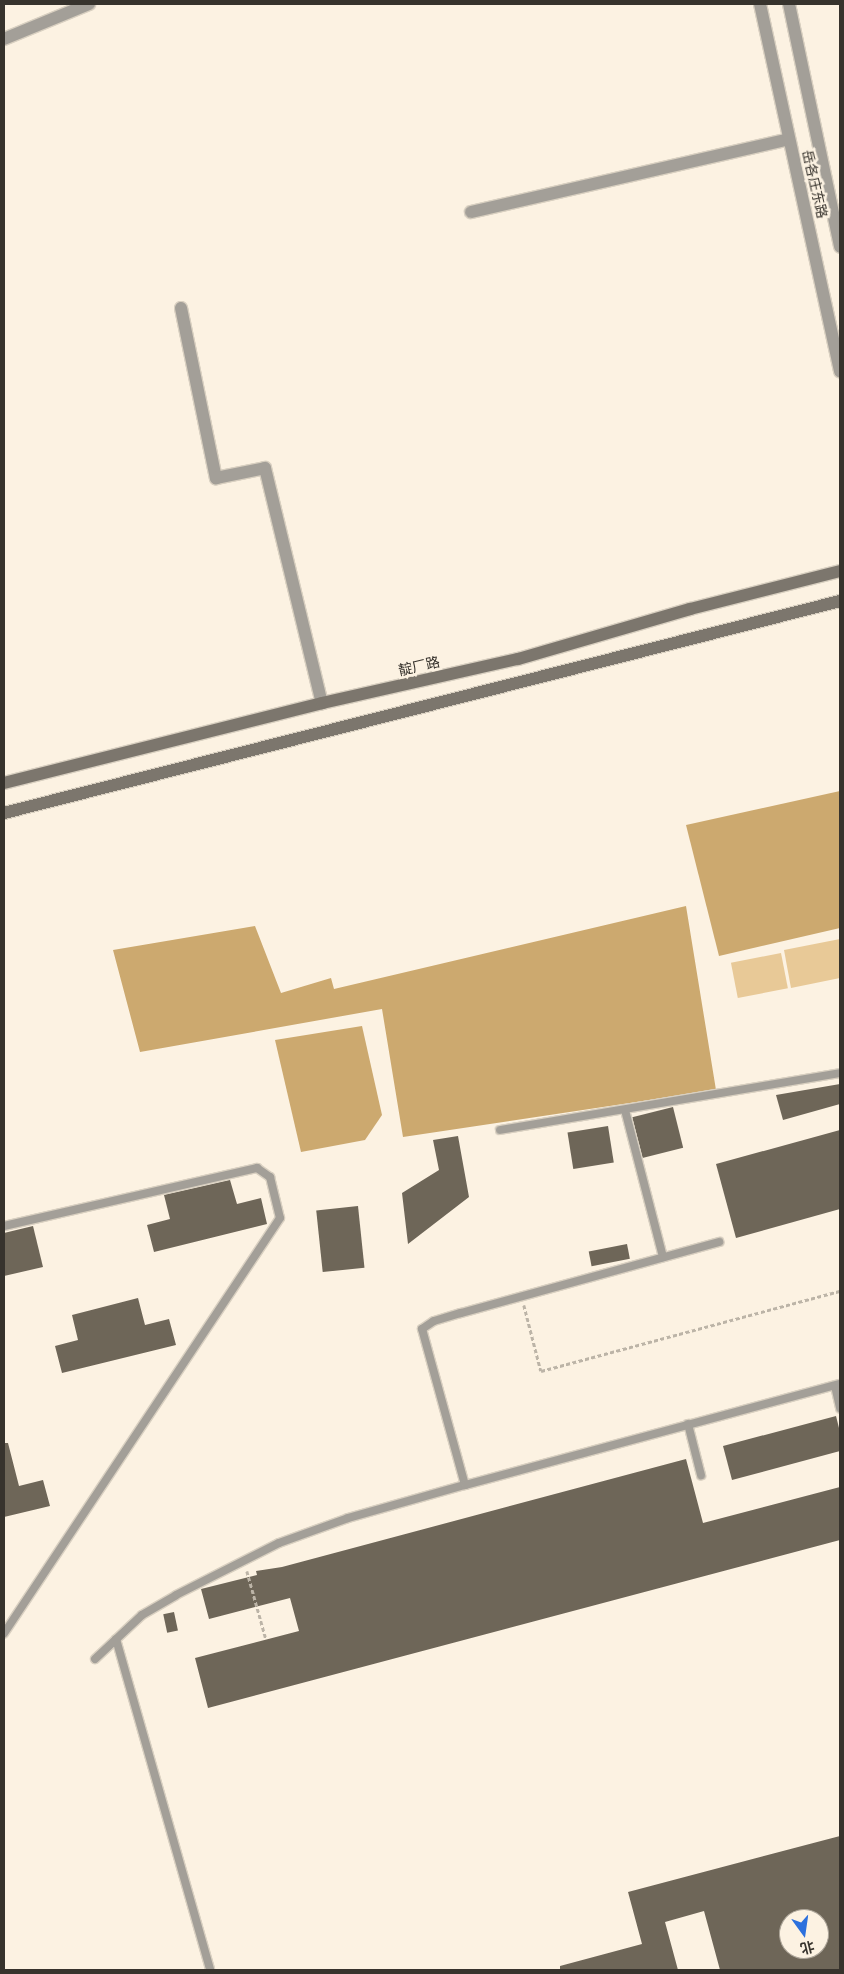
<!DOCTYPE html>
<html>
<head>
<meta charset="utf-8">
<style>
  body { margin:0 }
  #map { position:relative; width:844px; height:1974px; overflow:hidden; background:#fcf2e2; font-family:"Noto Sans","Noto Sans SC",sans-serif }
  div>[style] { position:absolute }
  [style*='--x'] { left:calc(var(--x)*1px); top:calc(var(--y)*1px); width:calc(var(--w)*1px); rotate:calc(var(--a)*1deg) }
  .green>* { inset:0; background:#e8c997; transform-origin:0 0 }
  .forest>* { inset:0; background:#cca96f }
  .building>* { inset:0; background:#6e6658; transform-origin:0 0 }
  .path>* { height:2.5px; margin-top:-1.25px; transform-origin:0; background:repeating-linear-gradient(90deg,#bcb4a7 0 4px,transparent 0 6.5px) }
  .roads { filter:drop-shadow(1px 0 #d9d0c1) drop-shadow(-1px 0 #d9d0c1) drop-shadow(0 1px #d9d0c1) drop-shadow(0 -1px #d9d0c1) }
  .service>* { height:8px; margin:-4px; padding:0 4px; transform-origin:4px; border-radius:4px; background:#a39f98 }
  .minor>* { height:12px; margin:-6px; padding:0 6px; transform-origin:6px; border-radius:6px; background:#a39f98 }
  .tertiary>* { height:12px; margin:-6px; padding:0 6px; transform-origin:6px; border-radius:6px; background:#a39f98 }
  .secondary>* { height:12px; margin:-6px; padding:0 6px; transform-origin:6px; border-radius:6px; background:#7c766d }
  span { translate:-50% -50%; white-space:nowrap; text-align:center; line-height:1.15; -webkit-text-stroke:5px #fcf2e2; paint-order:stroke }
  .street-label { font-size:14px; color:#37332d }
  .frame { position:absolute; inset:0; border:5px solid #37332d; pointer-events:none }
  .north { position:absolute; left:779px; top:1909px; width:50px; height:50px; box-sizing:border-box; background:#fcf2e2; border:1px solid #ada69a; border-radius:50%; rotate:166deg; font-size:14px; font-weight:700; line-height:20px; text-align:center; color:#37332d }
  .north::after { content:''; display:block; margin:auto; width:18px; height:22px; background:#2c70dd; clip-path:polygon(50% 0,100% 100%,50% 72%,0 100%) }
</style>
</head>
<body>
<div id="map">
  <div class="green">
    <i style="clip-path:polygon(840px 939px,840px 978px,791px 988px,784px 950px)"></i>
    <i style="left:781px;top:953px;width:36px;height:51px;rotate:79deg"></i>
  </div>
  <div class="forest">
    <i style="clip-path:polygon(840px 791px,840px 928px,719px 956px,686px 825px)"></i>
    <i style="clip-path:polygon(686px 906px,716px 1090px,403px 1137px,382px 1009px,140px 1052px,113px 950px,255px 926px,281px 993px,331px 978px,334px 989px)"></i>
    <i style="clip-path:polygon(362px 1026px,382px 1115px,365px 1140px,301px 1152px,275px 1040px)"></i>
  </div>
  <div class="building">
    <i style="clip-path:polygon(840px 1084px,840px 1104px,783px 1120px,776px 1095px)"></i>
    <i style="left:673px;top:1107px;width:42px;height:42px;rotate:76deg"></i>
    <i style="left:608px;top:1126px;width:37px;height:41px;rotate:81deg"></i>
    <i style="clip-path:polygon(840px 1130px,840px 1209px,736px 1238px,716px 1164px)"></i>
    <i style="clip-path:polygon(458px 1136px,469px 1197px,408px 1244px,402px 1193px,439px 1170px,433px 1140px)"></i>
    <i style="clip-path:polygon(230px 1180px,237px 1204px,261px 1198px,267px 1224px,154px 1252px,147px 1225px,170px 1219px,164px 1195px)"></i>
    <i style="left:358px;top:1206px;width:62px;height:42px;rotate:84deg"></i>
    <i style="clip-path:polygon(33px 1226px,43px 1267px,4px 1276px,4px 1233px)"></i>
    <i style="left:627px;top:1244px;width:15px;height:39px;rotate:79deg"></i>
    <i style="clip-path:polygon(138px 1298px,145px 1325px,169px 1319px,176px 1345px,62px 1373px,55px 1346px,78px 1340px,72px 1315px)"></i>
    <i style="clip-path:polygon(836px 1416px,840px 1432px,840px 1451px,732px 1480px,723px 1446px)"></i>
    <i style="clip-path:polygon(4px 1443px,8px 1443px,19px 1486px,43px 1480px,50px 1506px,4px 1517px)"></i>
    <i style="clip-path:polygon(686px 1459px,703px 1523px,840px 1487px,840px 1540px,208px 1708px,195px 1658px,299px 1631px,290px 1598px,209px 1619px,201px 1589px,257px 1575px,256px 1571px,282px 1567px)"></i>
    <i style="left:174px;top:1612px;width:19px;height:11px;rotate:78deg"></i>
    <i style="clip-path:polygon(evenodd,840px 1836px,840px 1970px,720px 1970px,704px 1911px,665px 1922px,678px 1970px,560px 1970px,560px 1966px,642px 1944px,628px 1892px,840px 1836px,789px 1919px,819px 1919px,819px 1949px,789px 1949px,789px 1919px)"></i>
  </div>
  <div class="path">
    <i style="--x:524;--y:1305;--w:68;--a:75.6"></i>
    <i style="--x:541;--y:1371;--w:310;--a:-15"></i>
    <i style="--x:247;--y:1571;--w:71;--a:74.4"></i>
  </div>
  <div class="roads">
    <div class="service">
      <i style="--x:625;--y:1110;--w:152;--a:75.5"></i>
      <i style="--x:500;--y:1130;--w:345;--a:-9.5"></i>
      <i style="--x:4;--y:1226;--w:260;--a:-12.9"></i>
      <i style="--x:257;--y:1168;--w:16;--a:35"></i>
      <i style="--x:270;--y:1177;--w:42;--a:76.3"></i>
      <i style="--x:280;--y:1218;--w:499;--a:123.6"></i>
      <i style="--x:835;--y:1386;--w:23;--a:77"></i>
      <i style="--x:688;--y:1424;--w:53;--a:75.7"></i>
      <i style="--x:465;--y:1485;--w:162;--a:-105.4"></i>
      <i style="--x:422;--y:1329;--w:14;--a:-34"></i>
      <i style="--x:434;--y:1321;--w:28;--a:-17"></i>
      <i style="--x:461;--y:1313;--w:268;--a:-15.4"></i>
      <i style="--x:116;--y:1639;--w:344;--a:74.1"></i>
      <i style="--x:95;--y:1659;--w:64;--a:-43.1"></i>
      <i style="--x:142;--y:1615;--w:39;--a:-30"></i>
      <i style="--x:176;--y:1595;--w:115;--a:-26.8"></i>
      <i style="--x:279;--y:1543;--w:73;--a:-19.9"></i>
      <i style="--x:348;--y:1518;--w:122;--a:-15.8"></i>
      <i style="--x:465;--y:1485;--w:388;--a:-15.1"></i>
    </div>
    <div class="minor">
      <i style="--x:471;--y:212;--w:326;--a:-12.9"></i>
      <i style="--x:181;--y:308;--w:174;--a:78.4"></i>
      <i style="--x:216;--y:478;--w:50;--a:-11.5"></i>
      <i style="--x:265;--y:468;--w:242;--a:76.4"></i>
    </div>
    <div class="tertiary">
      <i style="--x:760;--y:4;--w:376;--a:77.7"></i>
      <i style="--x:789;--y:4;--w:248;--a:78.1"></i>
      <i style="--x:4;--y:39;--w:92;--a:-22.4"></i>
    </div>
    <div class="secondary">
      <i style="--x:4;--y:783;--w:328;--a:-14.1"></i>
      <i style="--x:322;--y:703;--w:201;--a:-12.7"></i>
      <i style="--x:518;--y:659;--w:179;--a:-16.2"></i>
      <i style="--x:690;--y:609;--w:155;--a:-14.2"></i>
      <i style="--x:4;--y:813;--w:862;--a:-14.23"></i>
    </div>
  </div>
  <div class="street-label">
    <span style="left:815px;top:184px;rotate:77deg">岳各庄东路</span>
    <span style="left:419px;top:666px;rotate:-13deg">靛厂路</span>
  </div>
  <div class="frame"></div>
  <div class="north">北</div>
</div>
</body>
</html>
